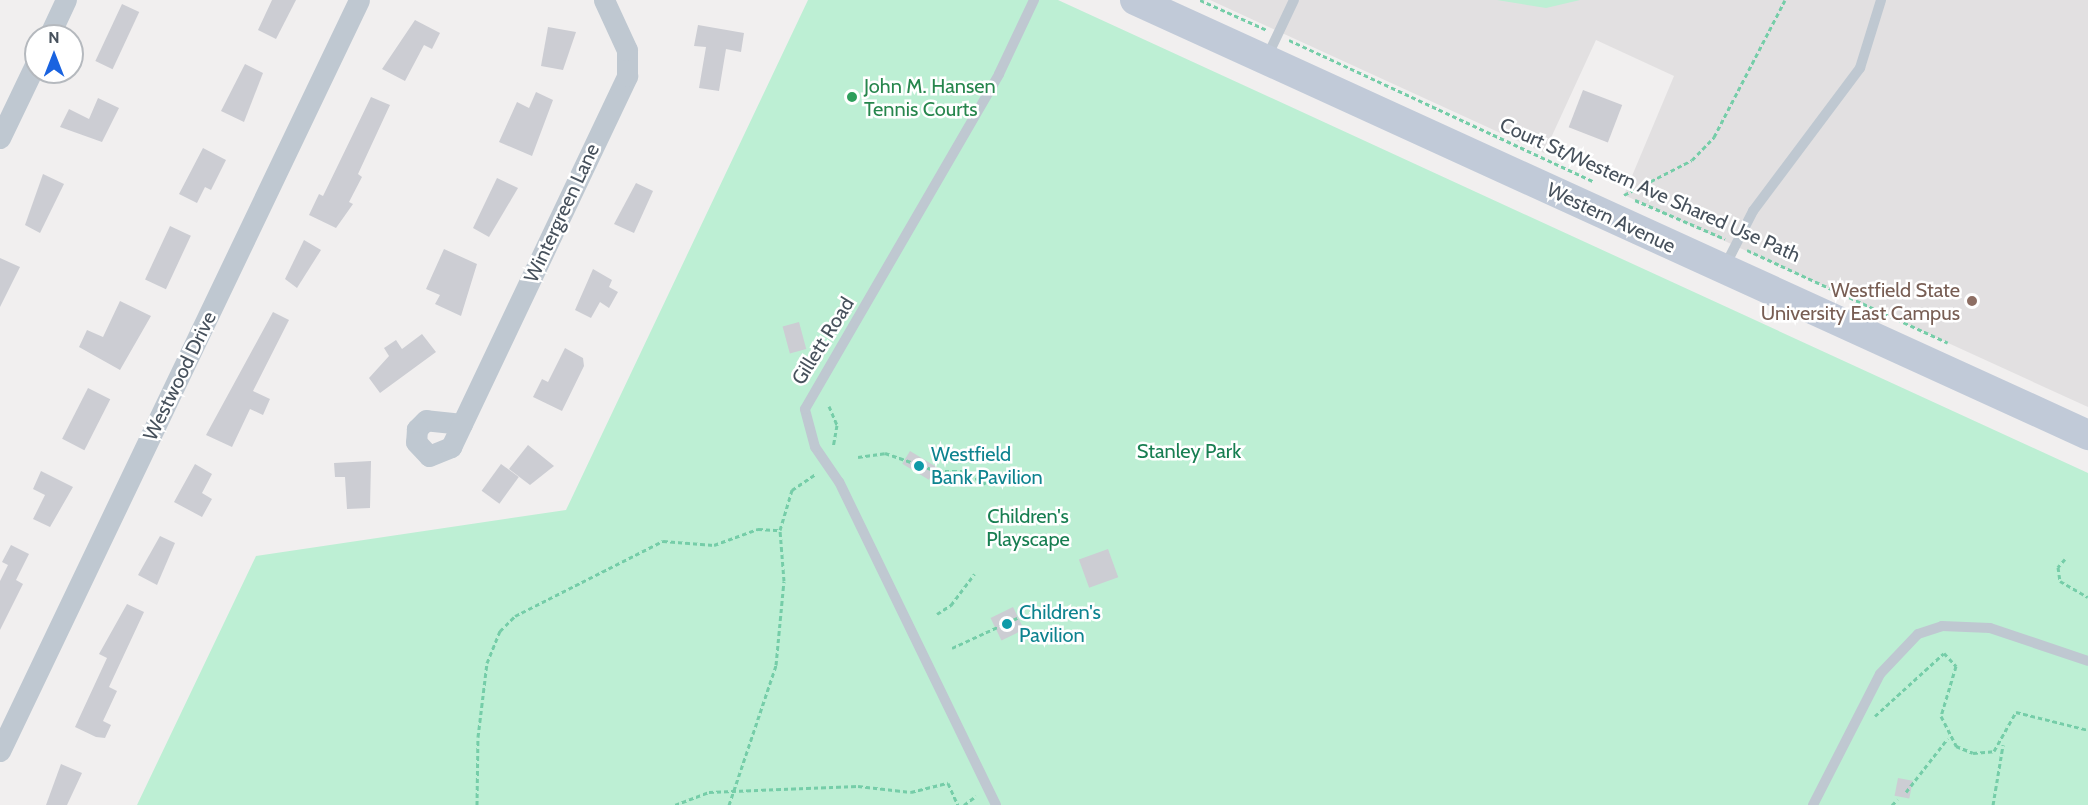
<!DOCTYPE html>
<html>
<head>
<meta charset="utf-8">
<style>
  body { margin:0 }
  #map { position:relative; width:2088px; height:805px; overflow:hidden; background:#f1efef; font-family:Cabin,sans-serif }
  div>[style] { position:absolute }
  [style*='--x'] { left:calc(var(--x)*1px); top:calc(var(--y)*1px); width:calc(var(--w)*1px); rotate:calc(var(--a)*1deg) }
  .education>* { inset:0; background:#e2e0e1 }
  .green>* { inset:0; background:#bdefd4 }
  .building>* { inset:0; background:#cccdd3; transform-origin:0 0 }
  .path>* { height:3px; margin-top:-1.5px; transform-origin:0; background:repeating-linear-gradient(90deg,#75cda8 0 4.5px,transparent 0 7.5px) }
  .lane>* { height:10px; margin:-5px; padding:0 5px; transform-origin:5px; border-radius:5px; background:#bfc8d1 }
  .street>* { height:21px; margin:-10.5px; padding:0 10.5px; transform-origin:10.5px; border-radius:10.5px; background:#bfc8d1 }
  .secondary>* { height:30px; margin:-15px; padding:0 15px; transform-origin:15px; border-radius:15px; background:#c1cad8 }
  .dots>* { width:16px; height:16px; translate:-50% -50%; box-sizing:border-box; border:3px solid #fff; border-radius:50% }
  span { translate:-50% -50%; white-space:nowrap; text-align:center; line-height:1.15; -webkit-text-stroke:5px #fff; paint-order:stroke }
  .leisure-label { font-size:20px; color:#27864d }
  .left { translate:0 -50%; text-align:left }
  .street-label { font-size:20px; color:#47515c }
  .education-label { font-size:20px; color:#785e54 }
  .right { translate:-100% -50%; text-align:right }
  .park-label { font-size:20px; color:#177e51 }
  .culture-label { font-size:20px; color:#0d838f }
  .north { position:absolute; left:24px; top:24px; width:60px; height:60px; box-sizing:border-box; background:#fff; border:2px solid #b5b9be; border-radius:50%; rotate:0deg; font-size:16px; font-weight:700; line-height:24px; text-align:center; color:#47515c }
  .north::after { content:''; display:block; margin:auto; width:21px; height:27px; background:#1a63e0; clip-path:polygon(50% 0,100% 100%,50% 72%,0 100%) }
</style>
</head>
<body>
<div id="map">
  <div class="education">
    <i style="clip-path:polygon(1210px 0,2088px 0,2088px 407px,1624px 195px,1674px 76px,1596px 40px,1544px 153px)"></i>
  </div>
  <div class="green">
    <i style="clip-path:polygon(808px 0,1058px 0,2088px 473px,2088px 805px,137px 805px,256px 556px,566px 510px)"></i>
    <i style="clip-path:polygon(1497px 0,1580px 0,1546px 8px)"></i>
  </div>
  <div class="building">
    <i style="clip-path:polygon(272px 0,296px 0,276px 39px,258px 30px)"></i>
    <i style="left:122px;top:4px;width:19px;height:63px;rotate:25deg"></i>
    <i style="clip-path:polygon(415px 20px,440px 33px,432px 49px,424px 45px,405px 81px,382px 69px)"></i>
    <i style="clip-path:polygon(698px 25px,744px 33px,741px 52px,726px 49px,719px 91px,699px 88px,706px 47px,694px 46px)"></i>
    <i style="clip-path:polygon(548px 27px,576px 32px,563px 70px,541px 66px)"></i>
    <i style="clip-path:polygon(245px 64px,263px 73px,244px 122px,221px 111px)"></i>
    <i style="left:1583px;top:90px;width:42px;height:40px;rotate:21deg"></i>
    <i style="clip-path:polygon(536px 92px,553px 100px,532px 156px,499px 142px,517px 102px,529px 108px)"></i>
    <i style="clip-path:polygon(371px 97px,390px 105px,358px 174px,362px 177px,349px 202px,353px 204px,336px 228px,309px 215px,319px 194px,323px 196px)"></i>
    <i style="clip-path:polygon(98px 98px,119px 108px,102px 142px,60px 127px,69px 109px,89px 119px)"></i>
    <i style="clip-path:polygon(203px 148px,226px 160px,211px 190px,205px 187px,197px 203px,179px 194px)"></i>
    <i style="clip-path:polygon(43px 174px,64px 184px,40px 233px,25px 225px)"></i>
    <i style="clip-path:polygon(497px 178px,518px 188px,489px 237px,473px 228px)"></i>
    <i style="clip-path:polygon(636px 183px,653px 191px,634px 233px,614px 224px)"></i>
    <i style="left:170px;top:226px;width:23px;height:59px;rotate:25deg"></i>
    <i style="clip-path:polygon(304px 240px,321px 250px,297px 288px,285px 279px)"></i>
    <i style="clip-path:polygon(444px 249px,477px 264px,461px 316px,435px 304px,440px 295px,426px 289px)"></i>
    <i style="clip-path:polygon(0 258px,20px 267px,0 307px)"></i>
    <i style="clip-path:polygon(593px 269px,612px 280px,609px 287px,618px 292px,609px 308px,600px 302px,591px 318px,575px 310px)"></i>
    <i style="clip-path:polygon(120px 301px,151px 316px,120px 370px,79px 347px,87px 330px,103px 337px)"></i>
    <i style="clip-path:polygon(273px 312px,289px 320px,253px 391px,270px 399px,263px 415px,250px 409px,232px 447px,206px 435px)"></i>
    <i style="left:799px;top:322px;width:28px;height:17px;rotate:75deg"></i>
    <i style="clip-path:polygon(422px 334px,436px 352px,380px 393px,369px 378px,389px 356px,384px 348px,396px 340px,402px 349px)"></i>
    <i style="clip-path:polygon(565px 348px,583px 358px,584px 366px,562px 411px,533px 397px,542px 379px,548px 382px)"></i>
    <i style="left:88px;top:388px;width:25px;height:57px;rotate:27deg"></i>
    <i style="clip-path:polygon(528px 445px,554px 466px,530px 485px,509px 469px)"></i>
    <i style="left:910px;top:451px;width:31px;height:15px;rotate:31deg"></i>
    <i style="clip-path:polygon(371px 461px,370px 508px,347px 509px,345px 477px,335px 477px,334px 463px)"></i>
    <i style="clip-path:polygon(195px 464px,212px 474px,202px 493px,212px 499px,202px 517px,174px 502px)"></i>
    <i style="left:501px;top:464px;width:22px;height:33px;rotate:36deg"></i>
    <i style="clip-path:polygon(41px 471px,73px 487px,50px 527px,33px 519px,45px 495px,33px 489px)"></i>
    <i style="clip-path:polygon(160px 536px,175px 543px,157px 585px,138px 575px)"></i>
    <i style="clip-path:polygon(11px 545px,29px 554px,16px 580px,23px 584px,0 630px,0 581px,8px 565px,2px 562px)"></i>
    <i style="left:1108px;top:549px;width:30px;height:31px;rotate:70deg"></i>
    <i style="clip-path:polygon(127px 604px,144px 612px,109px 687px,117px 691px,103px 721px,111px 725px,105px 738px,96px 737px,75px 727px,107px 658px,99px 654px)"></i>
    <i style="left:1013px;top:607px;width:25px;height:25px;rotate:64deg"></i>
    <i style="clip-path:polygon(61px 764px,82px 773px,67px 805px,46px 805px)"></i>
    <i style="left:1898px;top:778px;width:15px;height:18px;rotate:11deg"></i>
  </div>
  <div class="path">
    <i style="--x:1200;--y:0;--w:73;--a:24.1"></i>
    <i style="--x:1289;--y:40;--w:335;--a:24.9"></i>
    <i style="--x:1624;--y:195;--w:76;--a:-27.2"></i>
    <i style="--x:1692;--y:160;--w:32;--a:-46"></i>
    <i style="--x:1714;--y:137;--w:154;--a:-62.6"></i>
    <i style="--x:1635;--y:200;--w:98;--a:23.4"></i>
    <i style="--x:1747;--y:250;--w:221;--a:24.8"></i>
    <i style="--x:829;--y:406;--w:21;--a:67"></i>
    <i style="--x:837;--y:425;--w:22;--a:100"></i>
    <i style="--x:858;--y:457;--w:27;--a:-8"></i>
    <i style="--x:885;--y:453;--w:55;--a:19.1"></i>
    <i style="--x:937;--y:471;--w:25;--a:0"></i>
    <i style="--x:962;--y:471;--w:27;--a:28"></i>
    <i style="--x:2065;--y:559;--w:11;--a:131"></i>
    <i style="--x:2058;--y:567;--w:14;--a:82"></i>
    <i style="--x:2060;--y:581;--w:32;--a:30"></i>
    <i style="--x:937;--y:614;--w:17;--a:-33"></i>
    <i style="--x:951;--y:605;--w:39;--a:-53"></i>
    <i style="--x:952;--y:648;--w:72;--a:-24.8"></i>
    <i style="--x:1875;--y:716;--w:93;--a:-42.4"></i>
    <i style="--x:1944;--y:653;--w:18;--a:47"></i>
    <i style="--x:1956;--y:666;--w:52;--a:106.7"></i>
    <i style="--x:1941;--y:716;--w:34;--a:63"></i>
    <i style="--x:1956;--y:746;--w:18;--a:22"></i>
    <i style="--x:1973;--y:753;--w:21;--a:-5"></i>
    <i style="--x:1994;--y:751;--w:45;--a:-60.6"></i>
    <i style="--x:2016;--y:712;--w:74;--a:14"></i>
    <i style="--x:1906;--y:792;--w:68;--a:-52.1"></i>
    <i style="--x:477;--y:805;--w:68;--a:-89.2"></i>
    <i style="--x:478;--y:737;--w:75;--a:-83.1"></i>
    <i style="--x:487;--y:663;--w:35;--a:-68"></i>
    <i style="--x:500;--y:631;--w:21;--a:-45"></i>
    <i style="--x:515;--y:616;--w:166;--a:-26.9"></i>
    <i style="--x:663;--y:541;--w:51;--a:4.5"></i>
    <i style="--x:714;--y:545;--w:47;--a:-20"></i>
    <i style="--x:758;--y:529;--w:22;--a:3"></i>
    <i style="--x:780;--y:530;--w:42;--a:-73.3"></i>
    <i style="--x:792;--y:490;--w:29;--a:-34"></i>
    <i style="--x:675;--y:805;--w:36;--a:-21"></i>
    <i style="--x:709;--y:792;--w:149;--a:-2.3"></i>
    <i style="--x:858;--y:786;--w:53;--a:6.5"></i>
    <i style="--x:911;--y:792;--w:38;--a:-14"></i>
    <i style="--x:948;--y:783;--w:24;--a:66"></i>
    <i style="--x:729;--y:805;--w:148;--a:-71.4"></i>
    <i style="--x:776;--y:665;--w:84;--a:-84.6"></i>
    <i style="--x:784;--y:581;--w:51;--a:-94.5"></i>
    <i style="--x:964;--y:805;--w:15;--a:-37"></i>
    <i style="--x:1892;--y:805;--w:8;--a:-45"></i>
    <i style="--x:1993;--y:805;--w:61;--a:-80.5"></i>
  </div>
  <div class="lane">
    <i style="--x:1267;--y:57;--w:63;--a:-64.7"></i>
    <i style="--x:1725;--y:266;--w:62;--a:-63"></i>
    <i style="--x:1753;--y:211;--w:179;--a:-53.2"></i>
    <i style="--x:1860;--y:68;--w:71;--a:-72.8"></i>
    <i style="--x:996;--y:805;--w:359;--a:-115.9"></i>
    <i style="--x:839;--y:482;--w:42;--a:-124.4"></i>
    <i style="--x:815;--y:447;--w:39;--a:-105"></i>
    <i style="--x:805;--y:409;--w:387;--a:-59.9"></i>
    <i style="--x:999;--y:74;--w:82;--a:-64.7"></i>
    <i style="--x:1813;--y:805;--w:147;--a:-62.9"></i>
    <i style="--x:1880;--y:674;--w:55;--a:-46.5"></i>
    <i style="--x:1918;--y:634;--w:25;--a:-18"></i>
    <i style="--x:1942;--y:626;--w:48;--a:2.4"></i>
    <i style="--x:1990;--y:628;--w:103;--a:18.6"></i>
  </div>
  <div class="street">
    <i style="--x:49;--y:36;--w:40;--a:-65"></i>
    <i style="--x:0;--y:138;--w:83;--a:-64.4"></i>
    <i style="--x:462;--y:424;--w:36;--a:-174"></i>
    <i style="--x:426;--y:420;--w:13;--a:135"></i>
    <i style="--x:417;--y:429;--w:13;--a:94"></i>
    <i style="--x:416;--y:442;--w:19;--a:47"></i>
    <i style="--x:429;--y:456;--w:24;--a:-22"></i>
    <i style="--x:451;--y:447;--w:411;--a:-64.6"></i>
    <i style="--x:627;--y:76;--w:26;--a:-90"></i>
    <i style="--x:627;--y:50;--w:55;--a:-114.7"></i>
    <i style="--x:0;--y:751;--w:832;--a:-64.45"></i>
  </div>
  <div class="secondary">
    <i style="--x:1135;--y:0;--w:1048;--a:24.53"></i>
  </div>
  <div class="dots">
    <i style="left:852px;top:97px;background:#2e9e5b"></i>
    <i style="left:1972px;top:301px;background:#8d6e63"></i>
    <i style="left:919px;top:466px;background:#0f9aa8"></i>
    <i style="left:1007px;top:624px;background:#0f9aa8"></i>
  </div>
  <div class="leisure-label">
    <span class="left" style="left:864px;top:98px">John M. Hansen<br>Tennis Courts</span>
  </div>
  <div class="street-label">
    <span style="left:1650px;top:190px;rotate:24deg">Court St/Western Ave Shared Use Path</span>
    <span style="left:562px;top:213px;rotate:-65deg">Wintergreen Lane</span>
    <span style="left:1611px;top:218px;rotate:25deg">Western Avenue</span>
    <span style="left:823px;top:341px;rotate:-58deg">Gillett Road</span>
    <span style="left:180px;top:376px;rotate:-64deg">Westwood Drive</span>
  </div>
  <div class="education-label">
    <span class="right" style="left:1960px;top:302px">Westfield State<br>University East Campus</span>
  </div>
  <div class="park-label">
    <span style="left:1189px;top:451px">Stanley Park</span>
    <span style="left:1028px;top:528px">Children's<br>Playscape</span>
  </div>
  <div class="culture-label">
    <span class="left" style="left:931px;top:466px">Westfield<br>Bank Pavilion</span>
    <span class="left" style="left:1019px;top:624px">Children's<br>Pavilion</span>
  </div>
  <div class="north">N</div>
</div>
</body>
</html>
